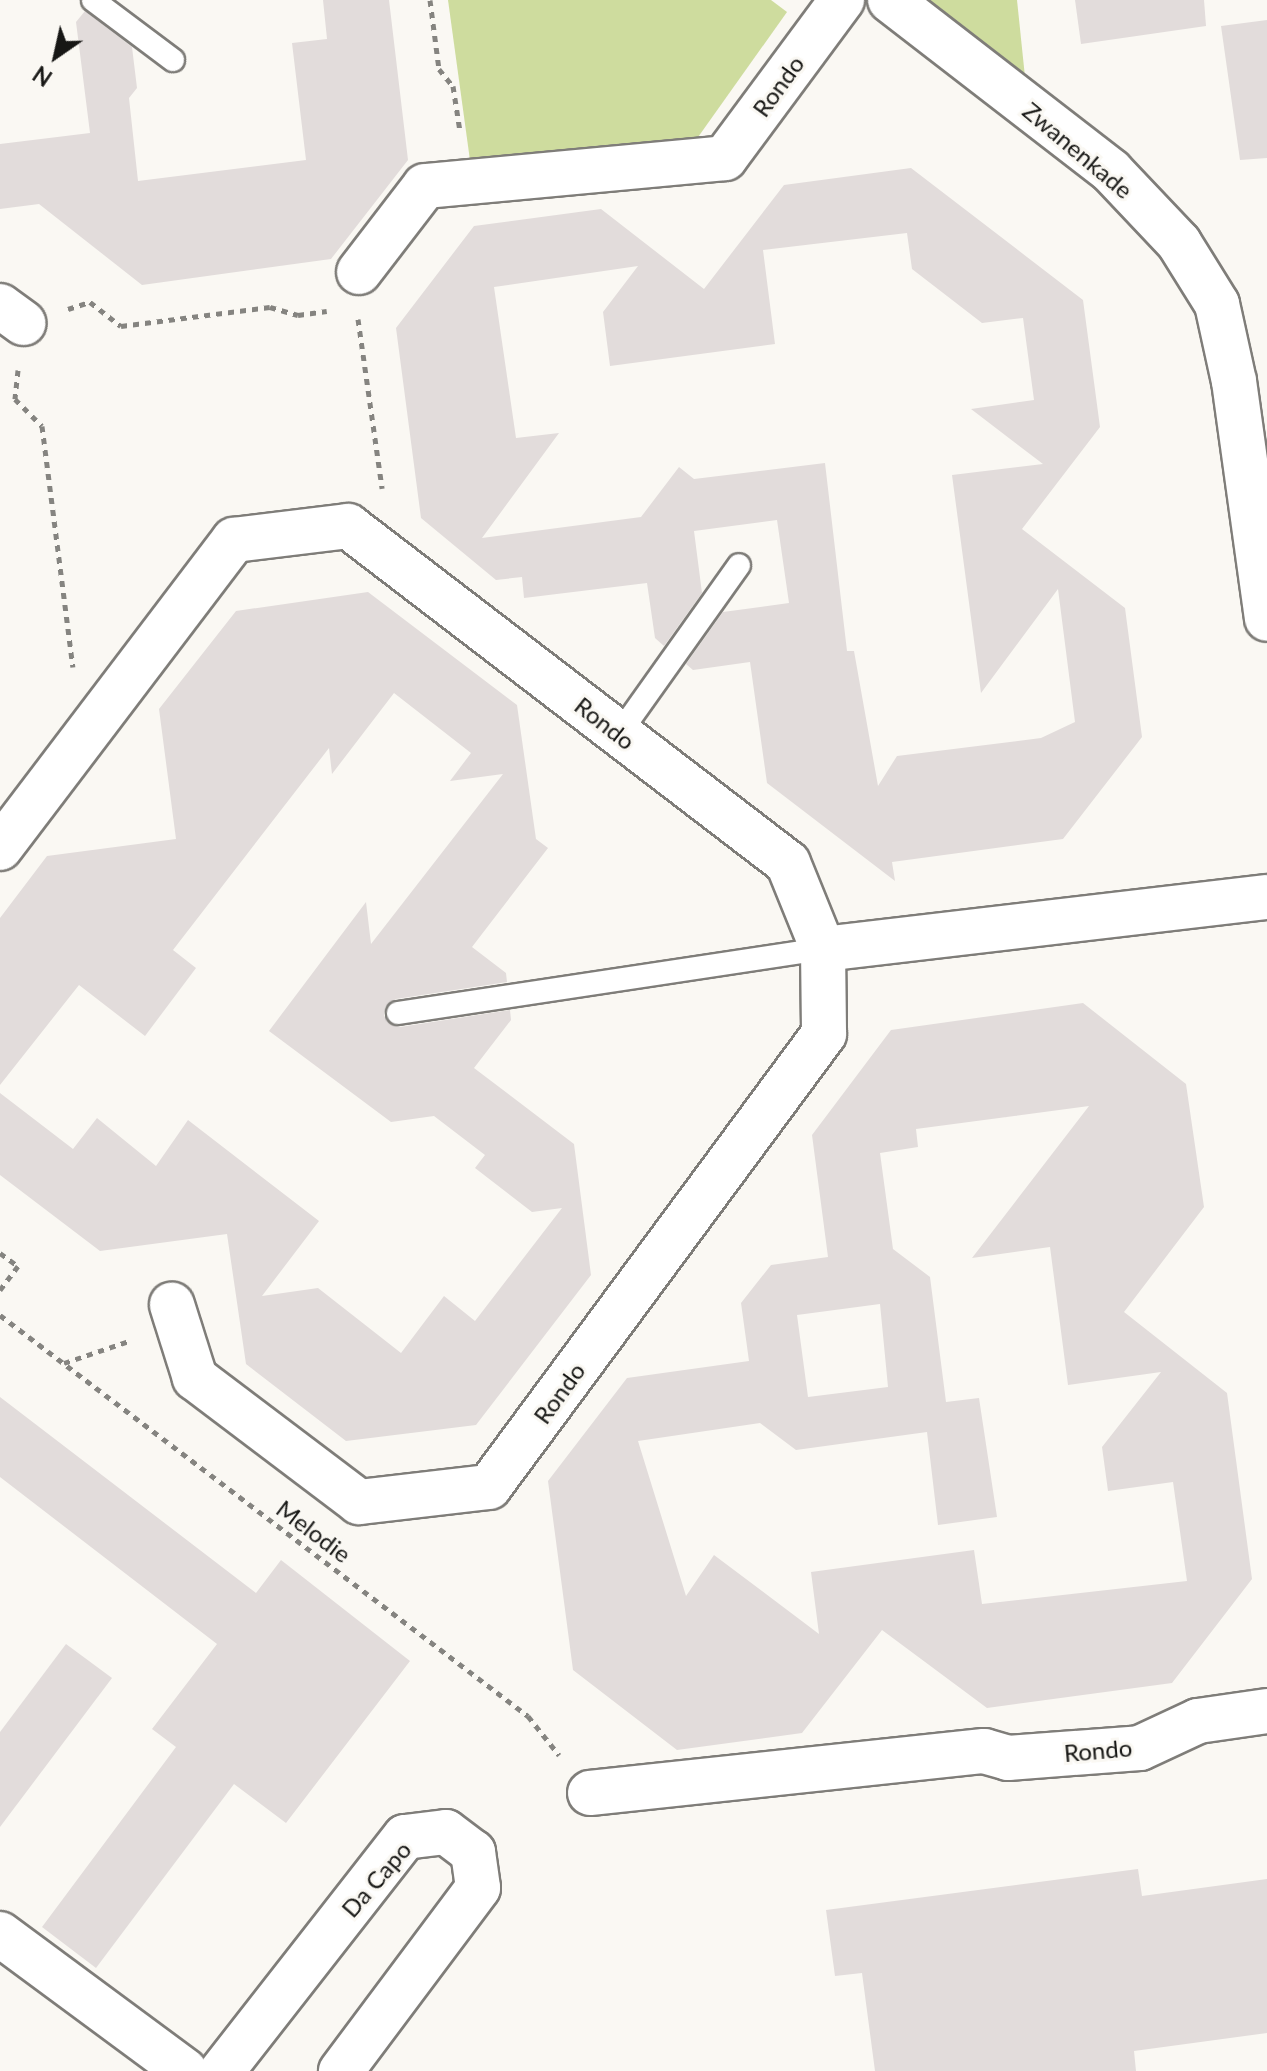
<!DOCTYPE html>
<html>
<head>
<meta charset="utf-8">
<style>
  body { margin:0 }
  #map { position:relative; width:1267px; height:2071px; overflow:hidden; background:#faf8f3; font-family:Lato,sans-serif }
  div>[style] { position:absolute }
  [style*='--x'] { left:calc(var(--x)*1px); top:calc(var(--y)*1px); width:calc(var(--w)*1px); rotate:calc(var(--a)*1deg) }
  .green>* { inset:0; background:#cedc9e }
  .building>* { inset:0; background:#e2dcdb }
  .path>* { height:5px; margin-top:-2.5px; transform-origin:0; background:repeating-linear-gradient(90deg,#858480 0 6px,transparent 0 12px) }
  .roads { filter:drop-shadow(2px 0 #7f7d79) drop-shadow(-2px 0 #7f7d79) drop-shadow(0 2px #7f7d79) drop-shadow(0 -2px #7f7d79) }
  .service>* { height:22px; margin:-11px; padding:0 11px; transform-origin:11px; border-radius:11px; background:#fff }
  .minor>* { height:44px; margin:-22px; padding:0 22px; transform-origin:22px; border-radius:22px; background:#fff }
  span { translate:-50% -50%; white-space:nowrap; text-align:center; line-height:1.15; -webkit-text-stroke:6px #faf8f3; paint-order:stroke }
  .street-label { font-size:24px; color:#171715 }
  .north { position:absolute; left:16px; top:16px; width:80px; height:80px; -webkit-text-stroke:6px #faf8f3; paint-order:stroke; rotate:214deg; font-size:22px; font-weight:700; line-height:32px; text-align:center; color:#171715 }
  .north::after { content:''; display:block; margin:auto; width:28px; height:36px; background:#171715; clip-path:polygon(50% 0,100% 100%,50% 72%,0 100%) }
</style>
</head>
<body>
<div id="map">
  <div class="green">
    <i style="clip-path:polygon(448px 0,771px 0,787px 12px,691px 147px,472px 175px)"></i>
    <i style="clip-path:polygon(923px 0,1017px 0,1025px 77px)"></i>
  </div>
  <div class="building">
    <i style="clip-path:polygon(323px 0,389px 0,408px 160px,331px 259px,142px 285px,39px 204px,0 209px,0 144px,90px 133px,76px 22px,85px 11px,132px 47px,137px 88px,129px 98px,138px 181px,306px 160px,292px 43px,327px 39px)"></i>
    <i style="clip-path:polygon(1075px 0,1204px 0,1206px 26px,1081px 44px)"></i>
    <i style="clip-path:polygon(1267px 20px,1267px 158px,1240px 160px,1221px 26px)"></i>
    <i style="clip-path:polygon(evenodd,911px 168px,1083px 300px,1100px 427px,1022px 529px,1125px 608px,1142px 737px,1063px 839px,892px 862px,895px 881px,767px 783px,750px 662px,693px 670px,686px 664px,723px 612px,789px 603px,777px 520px,694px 531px,702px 593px,664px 646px,655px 638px,647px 583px,524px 598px,522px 577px,496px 580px,421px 518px,396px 328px,474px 226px,601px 209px,704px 289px,784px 185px,911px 168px,907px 233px,912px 269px,982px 323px,1023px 318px,1034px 400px,971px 409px,1043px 464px,952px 475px,981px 693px,1058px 589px,1075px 722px,1041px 738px,897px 756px,878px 786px,854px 651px,847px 651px,825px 463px,694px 479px,679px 467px,641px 517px,482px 538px,559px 433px,516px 438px,494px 287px,638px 266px,603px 312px,610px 366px,775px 344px,763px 250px,907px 233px)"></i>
    <i style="clip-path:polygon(368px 592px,517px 705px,536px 839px,548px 848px,472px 947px,506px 973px,507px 982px,396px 999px,385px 1007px,384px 1016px,400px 1027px,510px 1010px,511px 1020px,474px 1068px,574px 1144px,591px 1275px,476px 1425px,346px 1441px,246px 1364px,227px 1234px,100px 1251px,0 1175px,0 1093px,73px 1149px,97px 1118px,156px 1166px,188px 1120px,319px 1221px,262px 1296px,318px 1288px,401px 1353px,444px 1296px,475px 1321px,562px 1208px,532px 1212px,475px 1168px,485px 1155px,434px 1116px,391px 1122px,269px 1031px,366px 902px,371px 944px,503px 774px,450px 781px,471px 753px,394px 693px,332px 774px,329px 748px,173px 950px,196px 968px,145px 1036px,79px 985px,0 1085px,0 918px,47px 856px,176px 839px,159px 709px,236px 611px)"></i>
    <i style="clip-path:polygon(evenodd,1083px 1003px,1186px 1084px,1204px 1207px,1124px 1312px,1227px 1393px,1252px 1579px,1172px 1683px,987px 1708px,882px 1630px,802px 1733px,677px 1750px,573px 1670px,548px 1481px,627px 1378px,749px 1361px,741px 1303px,771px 1265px,828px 1257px,812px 1135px,891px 1030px,1083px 1003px,1089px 1106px,972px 1258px,1050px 1247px,1068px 1385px,1161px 1372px,1102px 1447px,1108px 1491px,1173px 1482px,1187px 1581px,982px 1604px,974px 1550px,811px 1572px,819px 1634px,714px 1555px,686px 1596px,638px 1441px,760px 1423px,796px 1450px,927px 1432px,938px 1525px,997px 1517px,979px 1398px,946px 1402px,930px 1277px,893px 1249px,880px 1153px,918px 1147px,916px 1129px,1089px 1106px,1083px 1003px,880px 1304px,888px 1387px,808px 1397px,797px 1315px,880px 1304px)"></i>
    <i style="clip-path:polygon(0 1397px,256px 1593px,281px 1560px,410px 1661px,286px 1823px,234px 1784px,96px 1968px,42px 1927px,176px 1747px,152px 1729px,217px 1644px,0 1477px)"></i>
    <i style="clip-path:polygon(66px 1644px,112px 1678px,0 1827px,0 1732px)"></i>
    <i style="clip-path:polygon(1138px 1869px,1142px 1896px,1267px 1879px,1267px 2033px,1134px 2051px,1136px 2071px,875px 2071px,862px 1973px,835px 1976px,826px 1910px)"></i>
  </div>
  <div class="path">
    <i style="--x:430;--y:0;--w:70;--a:82.6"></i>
    <i style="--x:439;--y:69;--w:22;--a:51"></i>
    <i style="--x:453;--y:86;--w:46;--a:81.2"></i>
    <i style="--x:68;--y:309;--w:23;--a:-18"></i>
    <i style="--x:90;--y:302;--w:39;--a:38"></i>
    <i style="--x:121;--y:326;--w:150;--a:-7.3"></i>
    <i style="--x:270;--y:307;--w:29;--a:16"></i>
    <i style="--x:298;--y:315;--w:29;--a:-8"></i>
    <i style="--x:358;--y:319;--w:171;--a:81.9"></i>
    <i style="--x:18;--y:370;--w:29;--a:96"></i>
    <i style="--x:15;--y:399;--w:38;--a:45"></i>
    <i style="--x:42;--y:426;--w:243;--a:82.7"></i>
    <i style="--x:0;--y:1253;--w:22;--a:36"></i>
    <i style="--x:18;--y:1266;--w:30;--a:127"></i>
    <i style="--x:0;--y:1315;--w:663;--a:37.22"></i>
    <i style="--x:528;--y:1716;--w:50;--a:51.5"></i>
    <i style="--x:64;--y:1363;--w:69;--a:-18.7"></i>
  </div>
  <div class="roads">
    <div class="service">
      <i style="--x:93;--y:0;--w:100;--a:36.9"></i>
      <i style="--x:619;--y:734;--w:207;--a:-54.6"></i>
      <i style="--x:398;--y:1013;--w:430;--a:-8.6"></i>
    </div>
    <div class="minor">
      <i style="--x:890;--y:0;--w:279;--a:37.7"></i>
      <i style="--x:1111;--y:171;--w:99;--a:46.6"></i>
      <i style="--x:1179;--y:243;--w:72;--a:58.1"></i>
      <i style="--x:1217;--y:304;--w:79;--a:77.6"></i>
      <i style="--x:1234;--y:381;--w:240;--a:82.1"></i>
      <i style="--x:359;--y:272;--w:108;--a:-52.5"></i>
      <i style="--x:425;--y:186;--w:301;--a:-5.3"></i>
      <i style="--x:725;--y:158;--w:197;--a:-53.5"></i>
      <i style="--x:0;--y:306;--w:29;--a:36"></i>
      <i style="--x:0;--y:848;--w:387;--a:-52.8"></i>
      <i style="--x:234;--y:540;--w:115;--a:-7"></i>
      <i style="--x:348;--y:526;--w:554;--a:37.45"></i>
      <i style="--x:788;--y:863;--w:93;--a:67.9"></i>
      <i style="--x:823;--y:949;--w:85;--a:89.3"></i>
      <i style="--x:824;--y:1034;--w:563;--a:126.48"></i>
      <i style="--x:489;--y:1487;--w:131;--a:173.4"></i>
      <i style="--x:359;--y:1502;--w:206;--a:-142.9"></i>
      <i style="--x:195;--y:1378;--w:77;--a:-107.5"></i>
      <i style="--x:823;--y:949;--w:447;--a:-6.7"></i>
      <i style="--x:590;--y:1793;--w:396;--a:-6.1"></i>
      <i style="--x:984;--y:1751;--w:25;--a:16"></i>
      <i style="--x:1008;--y:1758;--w:132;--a:-4.3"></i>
      <i style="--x:1140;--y:1748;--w:64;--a:-25"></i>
      <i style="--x:1198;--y:1721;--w:70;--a:-8.2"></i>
      <i style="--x:0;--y:1934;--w:230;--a:36.5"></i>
      <i style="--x:222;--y:2071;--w:297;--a:-52"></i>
      <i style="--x:405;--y:1837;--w:41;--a:-7"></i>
      <i style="--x:446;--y:1832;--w:34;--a:37"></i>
      <i style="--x:473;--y:1852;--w:36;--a:82"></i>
      <i style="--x:478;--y:1888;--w:229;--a:126.8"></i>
    </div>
  </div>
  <div class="street-label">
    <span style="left:778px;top:86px;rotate:-54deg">Rondo</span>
    <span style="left:1078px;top:150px;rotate:40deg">Zwanenkade</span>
    <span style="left:605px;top:723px;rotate:38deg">Rondo</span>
    <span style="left:559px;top:1393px;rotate:-54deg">Rondo</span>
    <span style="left:314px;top:1531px;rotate:37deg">Melodie</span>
    <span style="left:1098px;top:1750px;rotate:-5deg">Rondo</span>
    <span style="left:376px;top:1879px;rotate:-49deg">Da Capo</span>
  </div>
  <div class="north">N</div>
</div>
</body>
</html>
